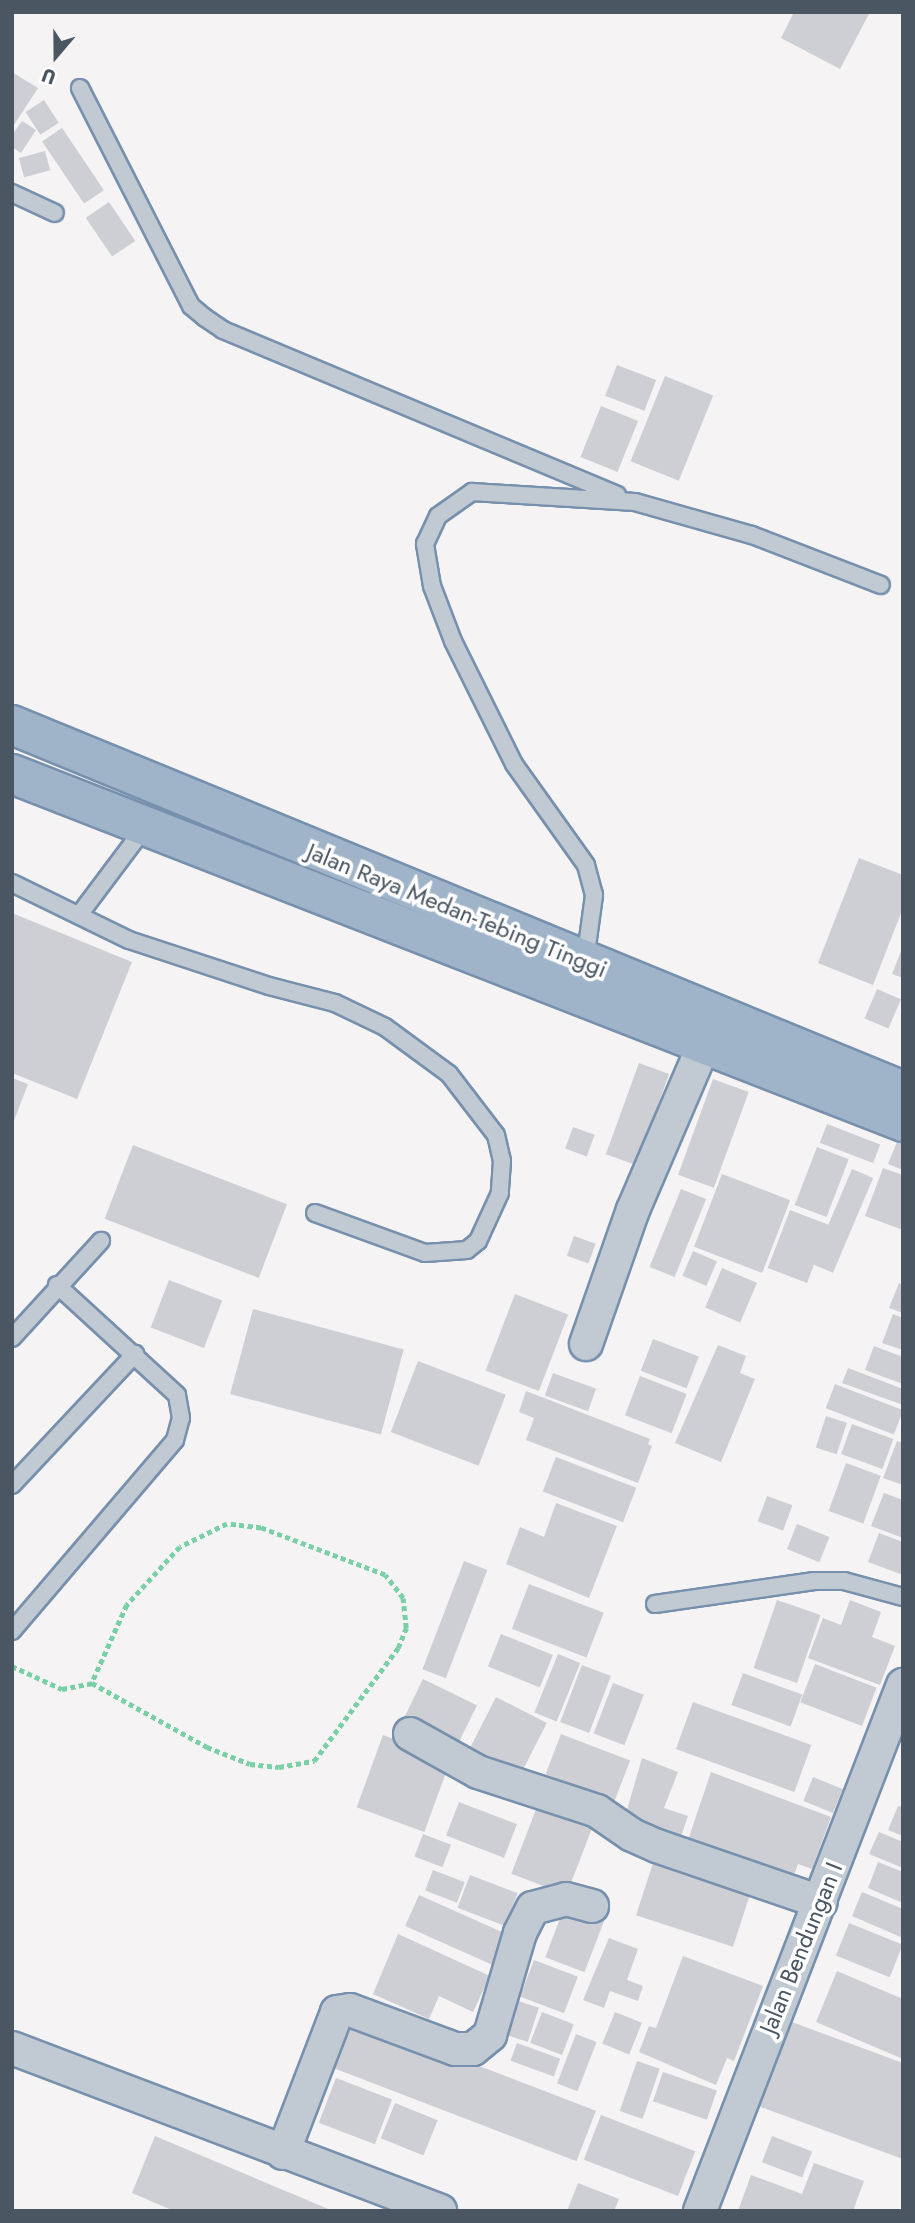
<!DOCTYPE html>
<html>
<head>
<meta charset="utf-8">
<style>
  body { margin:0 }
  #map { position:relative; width:915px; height:2223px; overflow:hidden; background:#f5f3f3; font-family:Jost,sans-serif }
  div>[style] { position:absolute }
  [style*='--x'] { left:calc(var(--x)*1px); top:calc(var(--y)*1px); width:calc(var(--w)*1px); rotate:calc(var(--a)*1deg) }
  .building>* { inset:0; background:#cdcfd5; transform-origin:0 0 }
  .path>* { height:4.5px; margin-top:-2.25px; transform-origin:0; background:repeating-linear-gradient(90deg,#7ad0a6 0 5px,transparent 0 8.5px) }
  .roads { filter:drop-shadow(2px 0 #7690ad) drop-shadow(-2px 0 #7690ad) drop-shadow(0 2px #7690ad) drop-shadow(0 -2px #7690ad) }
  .service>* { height:16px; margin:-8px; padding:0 8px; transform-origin:8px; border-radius:8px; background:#c1cad2 }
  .minor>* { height:32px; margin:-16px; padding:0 16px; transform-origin:16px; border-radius:16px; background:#c1cad2 }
  .trunk>* { height:38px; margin:-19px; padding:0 19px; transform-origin:19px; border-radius:19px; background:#9fb4c9 }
  span { translate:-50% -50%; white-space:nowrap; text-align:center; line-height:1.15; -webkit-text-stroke:7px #fff; paint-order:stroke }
  .street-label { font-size:24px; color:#4a5661 }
  .frame { position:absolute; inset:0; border:14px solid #4a5661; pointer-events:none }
  .north { position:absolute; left:21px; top:21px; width:70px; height:70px; -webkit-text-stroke:5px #fff; paint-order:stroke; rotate:200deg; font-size:19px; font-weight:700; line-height:28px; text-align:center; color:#4a5661 }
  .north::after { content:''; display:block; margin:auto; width:24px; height:32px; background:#4a5661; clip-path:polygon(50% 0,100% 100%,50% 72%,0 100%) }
</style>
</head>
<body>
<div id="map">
  <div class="building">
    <i style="clip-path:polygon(794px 12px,870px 12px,840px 69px,781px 38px)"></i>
    <i style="clip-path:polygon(12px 72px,38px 88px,12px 128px)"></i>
    <i style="left:44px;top:100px;width:27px;height:22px;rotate:57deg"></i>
    <i style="clip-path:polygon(22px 121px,36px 130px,21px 153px,12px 147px,12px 135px)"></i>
    <i style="left:62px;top:128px;width:75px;height:24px;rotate:56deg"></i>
    <i style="left:45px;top:151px;width:20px;height:27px;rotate:75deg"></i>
    <i style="left:109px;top:202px;width:47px;height:28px;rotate:56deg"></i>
    <i style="left:617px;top:365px;width:42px;height:33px;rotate:21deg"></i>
    <i style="left:665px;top:376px;width:52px;height:92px;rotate:22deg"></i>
    <i style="left:601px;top:406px;width:40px;height:55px;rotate:22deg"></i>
    <i style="clip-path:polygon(859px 858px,903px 875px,903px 908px,873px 985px,818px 963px)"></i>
    <i style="clip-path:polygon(12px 913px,132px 962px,77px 1099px,12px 1073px)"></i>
    <i style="clip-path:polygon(903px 946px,903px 978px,892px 974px)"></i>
    <i style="left:877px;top:989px;width:26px;height:32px;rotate:23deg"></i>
    <i style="left:639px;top:1063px;width:32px;height:97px;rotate:20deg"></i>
    <i style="clip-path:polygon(12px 1078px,28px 1084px,12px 1126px)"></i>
    <i style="left:713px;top:1079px;width:38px;height:102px;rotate:20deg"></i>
    <i style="left:827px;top:1124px;width:57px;height:20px;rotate:21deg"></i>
    <i style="left:573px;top:1127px;width:23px;height:23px;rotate:20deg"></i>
    <i style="clip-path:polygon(898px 1139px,903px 1141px,903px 1170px,888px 1164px)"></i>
    <i style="left:133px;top:1145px;width:165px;height:79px;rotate:21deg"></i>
    <i style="left:817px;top:1147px;width:34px;height:62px;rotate:21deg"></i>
    <i style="clip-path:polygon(883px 1168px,903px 1175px,903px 1230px,865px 1216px)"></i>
    <i style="left:852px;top:1169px;width:23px;height:103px;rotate:23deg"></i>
    <i style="left:722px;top:1174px;width:73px;height:78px;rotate:21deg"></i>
    <i style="left:681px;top:1189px;width:27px;height:84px;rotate:22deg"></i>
    <i style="left:790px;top:1210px;width:42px;height:62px;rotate:21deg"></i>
    <i style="left:574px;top:1236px;width:23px;height:21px;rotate:20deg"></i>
    <i style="left:693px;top:1251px;width:26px;height:27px;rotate:23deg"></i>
    <i style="left:722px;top:1268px;width:38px;height:43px;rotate:23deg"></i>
    <i style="left:169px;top:1280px;width:57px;height:51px;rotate:21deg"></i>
    <i style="clip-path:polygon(899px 1283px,903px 1285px,903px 1313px,889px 1308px)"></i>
    <i style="left:515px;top:1294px;width:57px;height:82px;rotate:21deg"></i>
    <i style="left:253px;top:1309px;width:156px;height:88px;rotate:15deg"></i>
    <i style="clip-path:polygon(893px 1314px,903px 1318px,903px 1350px,882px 1343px)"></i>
    <i style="left:653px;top:1339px;width:49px;height:34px;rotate:21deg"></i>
    <i style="clip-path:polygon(718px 1345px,746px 1356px,740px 1373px,755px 1379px,721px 1462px,675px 1443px)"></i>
    <i style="clip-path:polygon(874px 1346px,903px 1357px,903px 1384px,865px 1370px)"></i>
    <i style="left:418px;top:1361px;width:94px;height:76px;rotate:21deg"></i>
    <i style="clip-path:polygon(848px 1368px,903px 1389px,903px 1405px,842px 1383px)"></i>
    <i style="left:553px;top:1373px;width:46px;height:24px;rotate:20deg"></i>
    <i style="left:640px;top:1376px;width:50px;height:42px;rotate:21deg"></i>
    <i style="left:835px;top:1384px;width:73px;height:26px;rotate:21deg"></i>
    <i style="clip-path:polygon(526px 1391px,650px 1439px,648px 1444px,652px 1446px,638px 1483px,526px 1440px,534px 1418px,519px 1412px)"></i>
    <i style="left:826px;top:1416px;width:22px;height:33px;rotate:18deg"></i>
    <i style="left:852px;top:1424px;width:44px;height:32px;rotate:20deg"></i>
    <i style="clip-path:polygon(897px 1441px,903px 1443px,903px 1485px,883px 1478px)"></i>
    <i style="left:556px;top:1457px;width:86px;height:37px;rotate:21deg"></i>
    <i style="left:846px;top:1463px;width:37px;height:51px;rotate:20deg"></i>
    <i style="clip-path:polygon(884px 1493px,903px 1500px,903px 1538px,871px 1526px)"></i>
    <i style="left:767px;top:1496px;width:27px;height:27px;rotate:20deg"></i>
    <i style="clip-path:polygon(556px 1503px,617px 1526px,589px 1598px,506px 1564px,520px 1527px,544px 1537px)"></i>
    <i style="left:797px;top:1524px;width:35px;height:27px;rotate:22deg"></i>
    <i style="clip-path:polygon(879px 1533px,903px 1542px,903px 1575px,868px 1562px)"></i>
    <i style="left:464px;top:1561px;width:25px;height:116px;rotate:21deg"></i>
    <i style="left:529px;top:1584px;width:80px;height:48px;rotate:21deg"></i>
    <i style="left:777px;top:1600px;width:46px;height:72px;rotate:19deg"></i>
    <i style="clip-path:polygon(850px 1600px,881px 1612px,872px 1637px,895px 1646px,880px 1685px,808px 1658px,823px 1618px,841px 1625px)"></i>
    <i style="left:501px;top:1634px;width:56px;height:35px;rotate:22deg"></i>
    <i style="left:558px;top:1654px;width:24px;height:63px;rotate:22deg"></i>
    <i style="left:815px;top:1664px;width:66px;height:41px;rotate:21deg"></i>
    <i style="left:582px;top:1665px;width:31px;height:61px;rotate:21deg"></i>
    <i style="left:743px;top:1673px;width:63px;height:34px;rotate:20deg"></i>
    <i style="left:423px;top:1679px;width:60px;height:44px;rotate:26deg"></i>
    <i style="left:613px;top:1683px;width:33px;height:54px;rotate:21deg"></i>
    <i style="left:496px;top:1697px;width:57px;height:66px;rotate:27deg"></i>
    <i style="left:693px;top:1702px;width:126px;height:50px;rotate:20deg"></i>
    <i style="left:561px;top:1734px;width:74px;height:43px;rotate:21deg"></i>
    <i style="left:383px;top:1735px;width:72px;height:77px;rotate:20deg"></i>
    <i style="clip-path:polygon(642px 1758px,678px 1772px,664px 1808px,688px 1816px,678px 1845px,625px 1817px)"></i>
    <i style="clip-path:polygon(711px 1772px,831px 1817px,812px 1869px,798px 1864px,789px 1888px,685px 1849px)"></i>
    <i style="left:813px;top:1777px;width:32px;height:26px;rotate:22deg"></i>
    <i style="left:540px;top:1799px;width:59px;height:80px;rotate:21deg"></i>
    <i style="left:459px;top:1802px;width:62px;height:36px;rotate:21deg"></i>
    <i style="clip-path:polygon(898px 1806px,903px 1807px,903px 1836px,888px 1830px)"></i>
    <i style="clip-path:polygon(879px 1832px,903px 1842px,903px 1868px,869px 1854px)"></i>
    <i style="left:423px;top:1834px;width:30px;height:24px;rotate:21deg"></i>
    <i style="clip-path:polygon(878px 1862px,903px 1872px,903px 1903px,868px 1888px)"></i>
    <i style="left:653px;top:1863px;width:102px;height:55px;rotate:18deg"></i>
    <i style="left:433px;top:1870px;width:34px;height:22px;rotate:21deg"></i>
    <i style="left:470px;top:1875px;width:51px;height:35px;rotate:21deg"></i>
    <i style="clip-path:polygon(862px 1892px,903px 1909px,903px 1938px,852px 1916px)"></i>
    <i style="left:419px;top:1895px;width:97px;height:34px;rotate:24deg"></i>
    <i style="left:566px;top:1903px;width:42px;height:58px;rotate:21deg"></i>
    <i style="left:849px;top:1923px;width:58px;height:35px;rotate:22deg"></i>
    <i style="clip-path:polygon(398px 1934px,490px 1976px,473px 2012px,439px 1996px,429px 2019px,373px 1994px)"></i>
    <i style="clip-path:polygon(609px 1938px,638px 1949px,627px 1980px,643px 1986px,638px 2001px,610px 1991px,604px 2008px,583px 2000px)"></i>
    <i style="clip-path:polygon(683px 1956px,763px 1986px,734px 2061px,727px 2058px,716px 2085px,639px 2052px,649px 2026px,656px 2028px)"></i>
    <i style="left:534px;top:1960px;width:47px;height:39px;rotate:21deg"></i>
    <i style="clip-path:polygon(837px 1971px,903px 1999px,903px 2059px,816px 2022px)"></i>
    <i style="left:518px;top:2001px;width:22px;height:36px;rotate:18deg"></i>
    <i style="left:542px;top:2012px;width:34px;height:33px;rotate:21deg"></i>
    <i style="left:615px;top:2012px;width:29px;height:34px;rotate:22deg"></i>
    <i style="left:341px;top:2013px;width:273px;height:54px;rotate:21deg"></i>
    <i style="clip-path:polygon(789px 2021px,903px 2063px,903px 2159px,758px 2106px)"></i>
    <i style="left:576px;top:2034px;width:22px;height:53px;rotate:21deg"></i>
    <i style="left:517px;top:2043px;width:46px;height:19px;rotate:20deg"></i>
    <i style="left:637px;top:2061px;width:24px;height:53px;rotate:19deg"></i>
    <i style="left:663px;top:2072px;width:57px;height:31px;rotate:19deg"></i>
    <i style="left:336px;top:2078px;width:60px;height:48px;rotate:21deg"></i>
    <i style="left:395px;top:2103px;width:46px;height:38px;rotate:22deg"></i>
    <i style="left:601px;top:2115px;width:101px;height:48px;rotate:21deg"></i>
    <i style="clip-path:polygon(155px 2136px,333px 2211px,174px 2211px,132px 2193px)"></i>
    <i style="left:772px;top:2136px;width:43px;height:28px;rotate:21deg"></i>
    <i style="clip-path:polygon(814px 2163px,864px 2181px,853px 2211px,738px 2211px,751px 2175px,802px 2194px)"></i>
    <i style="clip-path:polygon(578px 2183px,619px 2199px,614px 2211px,567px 2211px)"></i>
  </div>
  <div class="path">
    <i style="--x:12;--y:1666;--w:55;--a:24.7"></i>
    <i style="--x:62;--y:1689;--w:31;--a:-11"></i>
    <i style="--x:92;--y:1683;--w:132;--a:29.1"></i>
    <i style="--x:207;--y:1747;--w:46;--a:21.6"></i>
    <i style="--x:250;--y:1764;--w:29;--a:6"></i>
    <i style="--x:279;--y:1767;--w:36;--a:-10"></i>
    <i style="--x:314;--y:1761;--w:141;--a:-53.4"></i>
    <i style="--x:398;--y:1648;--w:22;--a:-68"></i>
    <i style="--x:406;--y:1628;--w:30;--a:-96"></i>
    <i style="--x:403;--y:1598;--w:29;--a:-128"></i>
    <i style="--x:385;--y:1575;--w:133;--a:-159.2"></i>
    <i style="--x:261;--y:1528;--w:34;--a:-173"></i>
    <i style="--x:227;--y:1524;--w:52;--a:153.9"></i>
    <i style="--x:180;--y:1547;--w:79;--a:132.4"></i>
    <i style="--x:127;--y:1605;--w:85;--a:114.2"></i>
  </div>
  <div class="roads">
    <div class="service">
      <i style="--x:80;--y:88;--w:245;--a:63"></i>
      <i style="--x:191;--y:306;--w:17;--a:40"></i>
      <i style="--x:204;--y:317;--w:23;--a:34"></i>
      <i style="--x:223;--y:330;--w:427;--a:22.7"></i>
      <i style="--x:12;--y:193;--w:47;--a:24.9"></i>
      <i style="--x:12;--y:883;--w:130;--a:26"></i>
      <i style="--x:129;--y:940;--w:147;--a:18.2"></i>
      <i style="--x:269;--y:986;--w:68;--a:14.4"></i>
      <i style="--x:335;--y:1003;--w:55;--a:25.6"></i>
      <i style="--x:385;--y:1027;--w:79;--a:36.3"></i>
      <i style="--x:449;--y:1074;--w:77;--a:52.4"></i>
      <i style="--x:496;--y:1135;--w:27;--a:77"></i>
      <i style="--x:502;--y:1161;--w:32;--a:94"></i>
      <i style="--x:500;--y:1193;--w:53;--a:114.6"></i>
      <i style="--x:478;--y:1241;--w:14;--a:141"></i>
      <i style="--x:467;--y:1250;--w:42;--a:175.9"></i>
      <i style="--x:425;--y:1253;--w:117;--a:-160"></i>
      <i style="--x:79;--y:915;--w:110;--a:-53.1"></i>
      <i style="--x:585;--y:961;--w:67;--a:-82.2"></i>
      <i style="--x:594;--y:895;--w:31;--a:-105"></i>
      <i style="--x:586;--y:865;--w:124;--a:-125.5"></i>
      <i style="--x:514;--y:764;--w:137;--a:-116.4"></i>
      <i style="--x:453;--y:641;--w:59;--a:-110.9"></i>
      <i style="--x:432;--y:586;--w:43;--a:-99.5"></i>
      <i style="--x:425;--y:544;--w:31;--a:-65"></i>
      <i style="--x:438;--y:516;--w:42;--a:-35.2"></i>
      <i style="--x:472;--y:492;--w:163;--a:3.5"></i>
      <i style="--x:635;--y:502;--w:122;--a:15.8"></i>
      <i style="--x:752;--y:535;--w:138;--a:21.2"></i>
      <i style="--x:12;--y:1338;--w:132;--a:-47.5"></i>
      <i style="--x:12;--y:1485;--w:180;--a:-46.8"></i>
      <i style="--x:655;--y:1604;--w:161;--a:-8.2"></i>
      <i style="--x:814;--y:1581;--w:30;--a:0"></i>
      <i style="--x:844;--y:1581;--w:61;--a:15.2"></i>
      <i style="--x:12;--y:1631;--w:251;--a:-49.5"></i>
      <i style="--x:175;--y:1440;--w:23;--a:-75"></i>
      <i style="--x:181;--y:1418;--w:23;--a:-100"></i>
      <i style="--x:177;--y:1395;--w:163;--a:-137.5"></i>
    </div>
    <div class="minor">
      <i style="--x:586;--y:1344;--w:142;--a:-70.7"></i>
      <i style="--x:633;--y:1210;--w:183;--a:-66.8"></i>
      <i style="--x:410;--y:1734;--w:78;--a:29.2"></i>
      <i style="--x:478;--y:1772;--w:125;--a:18.1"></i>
      <i style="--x:597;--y:1811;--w:42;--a:34.4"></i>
      <i style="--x:632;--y:1835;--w:27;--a:24"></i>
      <i style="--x:657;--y:1846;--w:173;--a:18.9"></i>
      <i style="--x:12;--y:2048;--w:458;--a:20.8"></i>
      <i style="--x:283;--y:2153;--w:151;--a:-69"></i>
      <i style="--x:337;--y:2012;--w:13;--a:-9"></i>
      <i style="--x:350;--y:2010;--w:112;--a:20.4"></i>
      <i style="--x:455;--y:2049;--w:18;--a:0"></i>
      <i style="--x:473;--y:2049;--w:22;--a:-39"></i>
      <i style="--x:490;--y:2035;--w:106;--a:-73.6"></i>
      <i style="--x:520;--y:1933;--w:28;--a:-63"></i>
      <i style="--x:533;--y:1908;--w:34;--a:-15"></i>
      <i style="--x:566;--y:1899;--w:27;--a:15"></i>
      <i style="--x:700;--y:2211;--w:564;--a:-68.9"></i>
    </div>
    <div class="trunk">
      <i style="--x:12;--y:725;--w:963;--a:22.33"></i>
      <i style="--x:12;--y:774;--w:957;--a:21.33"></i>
    </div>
  </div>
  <div class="street-label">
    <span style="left:457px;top:910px;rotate:22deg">Jalan Raya Medan-Tebing Tinggi</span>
    <span style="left:801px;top:1948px;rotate:-68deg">Jalan Bendungan I</span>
  </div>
  <div class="frame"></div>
  <div class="north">U</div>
</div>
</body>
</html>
